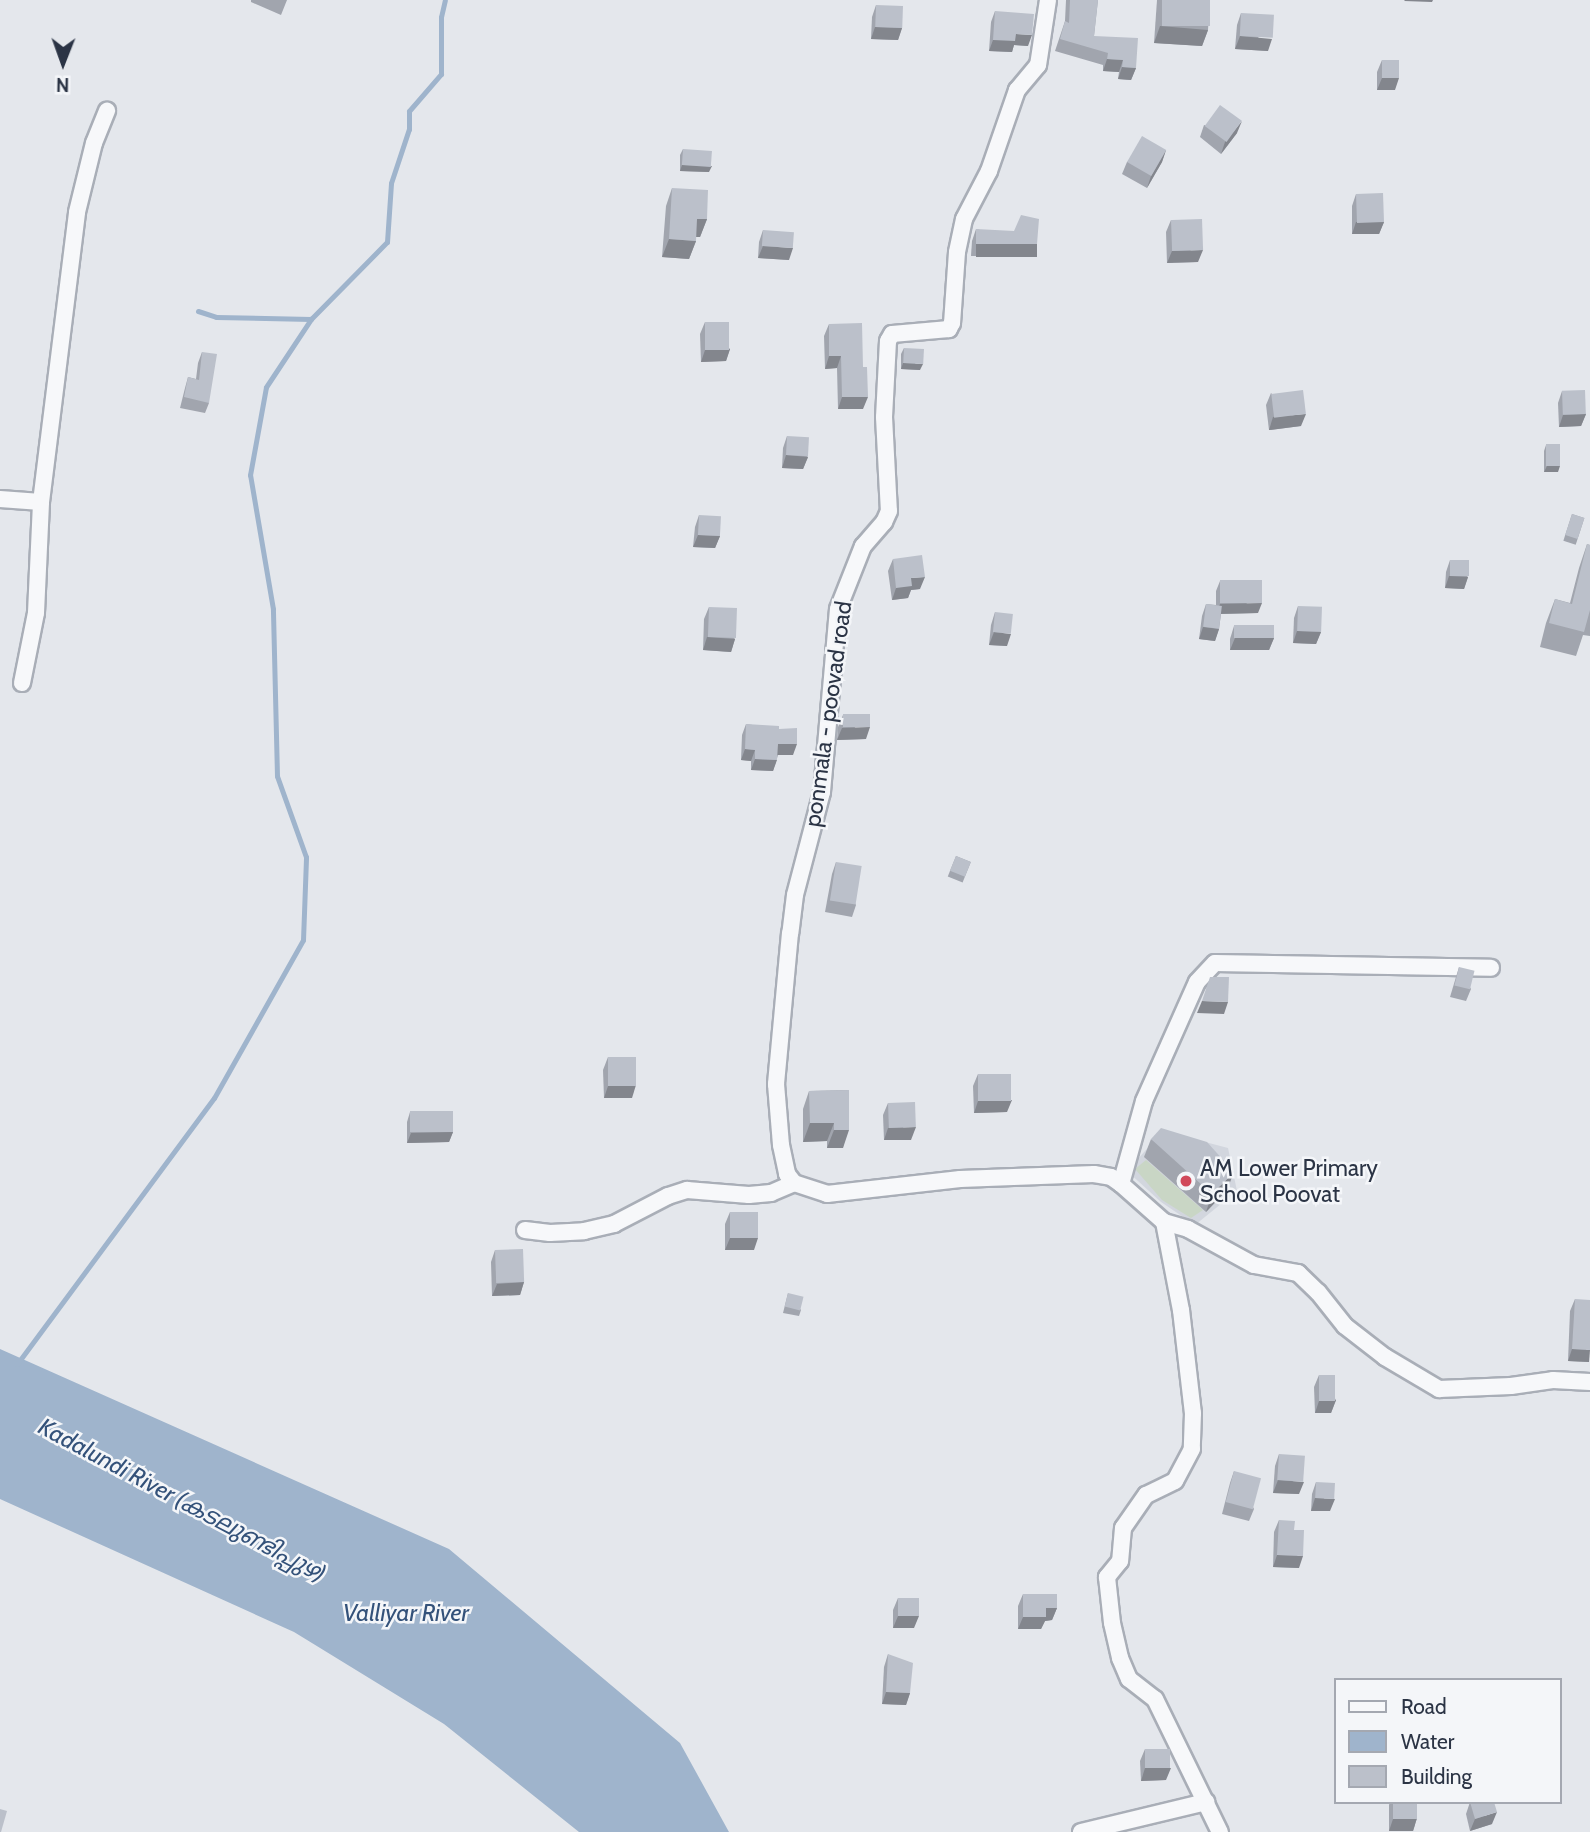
<!DOCTYPE html>
<html>
<head>
<meta charset="utf-8">
<style>
  body { margin:0 }
  #map { position:relative; width:1590px; height:1832px; overflow:hidden; background:#e4e7ec; font-family:Cabin,"Noto Sans Malayalam",sans-serif }
  div>[style] { position:absolute }
  [style*='--x'] { left:calc(var(--x)*1px); top:calc(var(--y)*1px); width:calc(var(--w)*1px); rotate:calc(var(--a)*1deg) }
  .built>* { inset:0; background:#d2d6de }
  .green>* { inset:0; background:#c9d6c5 }
  .water>* { inset:0; background:#9fb4cc }
  .stream>* { height:5px; margin:-2.5px; padding:0 2.5px; transform-origin:2.5px; border-radius:2.5px; background:#9fb4cc }
  .roads { filter:drop-shadow(2px 0 #a9aeb7) drop-shadow(-2px 0 #a9aeb7) drop-shadow(0 2px #a9aeb7) drop-shadow(0 -2px #a9aeb7) }
  .street>* { height:16px; margin:-8px; padding:0 8px; transform-origin:8px; border-radius:8px; background:#f7f8fa }
  .wall>* { inset:0; background:#a1a5ae; transform-origin:0 0 }
  .shaded-wall>* { inset:0; background:#83868d; transform-origin:0 0 }
  .building>* { inset:0; background:#bbc0ca; transform-origin:0 0 }
  .dots>* { width:19px; height:19px; translate:-50% -50%; box-sizing:border-box; border:4px solid #f4f6f9; border-radius:50% }
  span { translate:-50% -50%; white-space:nowrap; text-align:center; line-height:1.15; -webkit-text-stroke:5px #f4f6f9; paint-order:stroke }
  .street-label { font-size:23px; color:#2b3445 }
  .poi-label { font-size:23px; color:#2b3445 }
  .left { translate:0 -50%; text-align:left }
  .water-label { font-size:24px; color:#34527a; font-style:italic }
  .legend { position:absolute; left:1334px; top:1678px; width:228px; height:126px; box-sizing:border-box; background:#f4f6f9; border:2px solid #a4a8b1; margin:0; padding:9px 12px; list-style:none; font-size:21px; color:#2b3445 }
  .legend li { display:flex; align-items:center; gap:14px; height:35px }
  .legend b { width:35px; border:2px solid #a4a8b1 }
  .north { position:absolute; left:28px; top:28px; width:70px; height:70px; -webkit-text-stroke:5px #f4f6f9; paint-order:stroke; rotate:181deg; font-size:19px; font-weight:700; line-height:28px; text-align:center; color:#2b3445 }
  .north::after { content:''; display:block; margin:auto; width:24px; height:32px; background:#2b3445; clip-path:polygon(50% 0,100% 100%,50% 72%,0 100%) }
</style>
</head>
<body>
<div id="map">
  <div class="built">
    <i style="clip-path:polygon(1163px 1131px,1228px 1148px,1237px 1191px,1195px 1225px,1161px 1202px,1127px 1171px)"></i>
  </div>
  <div class="green">
    <i style="clip-path:polygon(1146px 1160px,1203px 1210px,1191px 1218px,1162px 1200px,1135px 1169px)"></i>
  </div>
  <div class="water">
    <i style="clip-path:polygon(0 1349px,449px 1549px,680px 1743px,729px 1832px,579px 1832px,444px 1724px,294px 1632px,0 1499px)"></i>
  </div>
  <div class="stream">
    <i style="--x:198;--y:311;--w:19;--a:18"></i>
    <i style="--x:216;--y:317;--w:95;--a:1.2"></i>
    <i style="--x:17;--y:1364;--w:331;--a:-53.5"></i>
    <i style="--x:214;--y:1098;--w:181;--a:-60.6"></i>
    <i style="--x:303;--y:940;--w:83;--a:-87.9"></i>
    <i style="--x:306;--y:857;--w:86;--a:-109.7"></i>
    <i style="--x:277;--y:776;--w:167;--a:-91.4"></i>
    <i style="--x:273;--y:609;--w:136;--a:-99.7"></i>
    <i style="--x:250;--y:475;--w:89;--a:-79.7"></i>
    <i style="--x:266;--y:387;--w:82;--a:-56.5"></i>
    <i style="--x:311;--y:319;--w:108;--a:-45.4"></i>
    <i style="--x:387;--y:242;--w:59;--a:-86.1"></i>
    <i style="--x:391;--y:183;--w:57;--a:-71.6"></i>
    <i style="--x:409;--y:129;--w:18;--a:-90"></i>
    <i style="--x:409;--y:111;--w:49;--a:-49.1"></i>
    <i style="--x:441;--y:74;--w:57;--a:-90"></i>
    <i style="--x:441;--y:17;--w:17;--a:-77"></i>
  </div>
  <div class="roads">
    <div class="street">
      <i style="--x:1048;--y:0;--w:66;--a:98.7"></i>
      <i style="--x:1038;--y:65;--w:33;--a:130"></i>
      <i style="--x:1017;--y:90;--w:86;--a:109.1"></i>
      <i style="--x:989;--y:171;--w:54;--a:117.5"></i>
      <i style="--x:964;--y:219;--w:34;--a:102"></i>
      <i style="--x:957;--y:252;--w:71;--a:94"></i>
      <i style="--x:952;--y:323;--w:7;--a:117"></i>
      <i style="--x:949;--y:329;--w:57;--a:175"></i>
      <i style="--x:892;--y:334;--w:8;--a:120"></i>
      <i style="--x:888;--y:341;--w:76;--a:93"></i>
      <i style="--x:884;--y:417;--w:94;--a:87"></i>
      <i style="--x:889;--y:511;--w:12;--a:114"></i>
      <i style="--x:884;--y:522;--w:32;--a:131"></i>
      <i style="--x:863;--y:546;--w:68;--a:111.6"></i>
      <i style="--x:838;--y:609;--w:184;--a:95"></i>
      <i style="--x:822;--y:792;--w:106;--a:104.7"></i>
      <i style="--x:795;--y:895;--w:38;--a:97"></i>
      <i style="--x:790;--y:933;--w:152;--a:95.3"></i>
      <i style="--x:776;--y:1084;--w:61;--a:85.3"></i>
      <i style="--x:781;--y:1145;--w:30;--a:78"></i>
      <i style="--x:787;--y:1174;--w:11;--a:52"></i>
      <i style="--x:794;--y:1183;--w:35;--a:18"></i>
      <i style="--x:827;--y:1194;--w:134;--a:-6.4"></i>
      <i style="--x:960;--y:1179;--w:134;--a:-2.1"></i>
      <i style="--x:1094;--y:1174;--w:17;--a:10"></i>
      <i style="--x:1111;--y:1177;--w:12;--a:35"></i>
      <i style="--x:1121;--y:1184;--w:57;--a:41.5"></i>
      <i style="--x:1164;--y:1222;--w:90;--a:79.1"></i>
      <i style="--x:1181;--y:1310;--w:104;--a:83.4"></i>
      <i style="--x:1193;--y:1413;--w:36;--a:92"></i>
      <i style="--x:1192;--y:1449;--w:36;--a:118"></i>
      <i style="--x:1175;--y:1481;--w:32;--a:154"></i>
      <i style="--x:1146;--y:1495;--w:40;--a:124.9"></i>
      <i style="--x:1123;--y:1528;--w:33;--a:95"></i>
      <i style="--x:1120;--y:1561;--w:21;--a:129"></i>
      <i style="--x:1107;--y:1577;--w:46;--a:83.8"></i>
      <i style="--x:1112;--y:1623;--w:36;--a:77"></i>
      <i style="--x:1120;--y:1658;--w:23;--a:67"></i>
      <i style="--x:1129;--y:1679;--w:33;--a:38"></i>
      <i style="--x:1155;--y:1699;--w:148;--a:64"></i>
      <i style="--x:0;--y:499;--w:41;--a:4.2"></i>
      <i style="--x:22;--y:683;--w:71;--a:-78.7"></i>
      <i style="--x:36;--y:613;--w:111;--a:-87.4"></i>
      <i style="--x:41;--y:502;--w:292;--a:-82.9"></i>
      <i style="--x:77;--y:212;--w:71;--a:-76.2"></i>
      <i style="--x:94;--y:143;--w:35;--a:-68"></i>
      <i style="--x:1121;--y:1184;--w:86;--a:-74.5"></i>
      <i style="--x:1144;--y:1101;--w:130;--a:-66"></i>
      <i style="--x:1197;--y:982;--w:26;--a:-47"></i>
      <i style="--x:1215;--y:963;--w:276;--a:1"></i>
      <i style="--x:1164;--y:1222;--w:25;--a:16"></i>
      <i style="--x:1188;--y:1229;--w:75;--a:28.6"></i>
      <i style="--x:1254;--y:1265;--w:45;--a:10.3"></i>
      <i style="--x:1298;--y:1273;--w:28;--a:44"></i>
      <i style="--x:1318;--y:1292;--w:43;--a:51.5"></i>
      <i style="--x:1345;--y:1326;--w:51;--a:37.8"></i>
      <i style="--x:1385;--y:1357;--w:63;--a:30.7"></i>
      <i style="--x:1439;--y:1389;--w:72;--a:-2.4"></i>
      <i style="--x:1511;--y:1386;--w:42;--a:-8.1"></i>
      <i style="--x:1553;--y:1380;--w:37;--a:3"></i>
      <i style="--x:525;--y:1230;--w:25;--a:7"></i>
      <i style="--x:550;--y:1233;--w:34;--a:-3"></i>
      <i style="--x:584;--y:1231;--w:31;--a:-13"></i>
      <i style="--x:614;--y:1224;--w:61;--a:-27.4"></i>
      <i style="--x:668;--y:1196;--w:20;--a:-18"></i>
      <i style="--x:687;--y:1190;--w:62;--a:4.6"></i>
      <i style="--x:749;--y:1195;--w:22;--a:-5"></i>
      <i style="--x:771;--y:1193;--w:25;--a:-23"></i>
      <i style="--x:1081;--y:1832;--w:129;--a:-13.5"></i>
    </div>
  </div>
  <div class="wall">
    <i style="clip-path:polygon(251px 0,287px 0,281px 15px,251px 2px)"></i>
    <i style="clip-path:polygon(1066px 0,1098px 0,1094px 36px,1136px 68px,1131px 80px,1118px 79px,1119px 72px,1103px 71px,1103px 65px,1055px 51px,1065px 21px)"></i>
    <i style="clip-path:polygon(1157px 0,1210px 0,1208px 30px,1202px 46px,1154px 43px)"></i>
    <i style="clip-path:polygon(876px 5px,902px 28px,898px 40px,871px 39px,872px 17px)"></i>
    <i style="clip-path:polygon(995px 11px,1028px 46px,1014px 45px,1012px 52px,989px 51px,991px 22px)"></i>
    <i style="clip-path:polygon(1241px 13px,1268px 51px,1235px 49px,1237px 25px)"></i>
    <i style="clip-path:polygon(1382px 60px,1395px 90px,1377px 90px,1377px 72px)"></i>
    <i style="clip-path:polygon(1204px 125px,1237px 133px,1221px 154px,1200px 137px)"></i>
    <i style="clip-path:polygon(683px 149px,709px 172px,680px 171px,680px 155px)"></i>
    <i style="clip-path:polygon(1166px 150px,1162px 162px,1147px 188px,1122px 174px,1127px 162px)"></i>
    <i style="clip-path:polygon(672px 188px,707px 219px,700px 237px,696px 237px,696px 241px,689px 259px,662px 257px,666px 206px)"></i>
    <i style="clip-path:polygon(1356px 194px,1384px 222px,1379px 234px,1352px 234px,1352px 206px)"></i>
    <i style="clip-path:polygon(1171px 220px,1198px 262px,1167px 263px,1166px 232px)"></i>
    <i style="clip-path:polygon(976px 229px,1037px 244px,1033px 256px,971px 256px,972px 241px)"></i>
    <i style="clip-path:polygon(763px 230px,789px 260px,758px 258px,759px 242px)"></i>
    <i style="clip-path:polygon(705px 322px,730px 349px,726px 361px,701px 362px,700px 334px)"></i>
    <i style="clip-path:polygon(829px 324px,863px 409px,838px 409px,837px 368px,825px 369px,824px 336px)"></i>
    <i style="clip-path:polygon(904px 348px,920px 370px,901px 369px,901px 354px)"></i>
    <i style="clip-path:polygon(202px 352px,209px 403px,205px 413px,180px 408px,185px 388px,188px 377px,196px 379px,198px 363px)"></i>
    <i style="clip-path:polygon(1562px 391px,1586px 414px,1581px 426px,1559px 427px,1558px 403px)"></i>
    <i style="clip-path:polygon(1271px 393px,1301px 426px,1269px 430px,1266px 405px)"></i>
    <i style="clip-path:polygon(787px 436px,808px 457px,803px 469px,782px 468px,783px 448px)"></i>
    <i style="clip-path:polygon(1546px 445px,1558px 472px,1544px 472px,1544px 451px)"></i>
    <i style="left:1572px;top:514px;width:13px;height:28px;rotate:18deg"></i>
    <i style="clip-path:polygon(699px 515px,720px 536px,715px 548px,693px 547px,695px 527px)"></i>
    <i style="clip-path:polygon(1587px 544px,1590px 545px,1590px 636px,1583px 635px,1576px 656px,1540px 647px,1546px 623px,1555px 599px,1570px 603px,1579px 568px)"></i>
    <i style="clip-path:polygon(893px 559px,920px 589px,911px 590px,908px 598px,892px 600px,888px 571px)"></i>
    <i style="clip-path:polygon(1450px 560px,1468px 577px,1464px 589px,1445px 588px,1446px 572px)"></i>
    <i style="clip-path:polygon(1220px 581px,1258px 613px,1221px 614px,1219px 629px,1215px 641px,1199px 639px,1202px 616px,1206px 604px,1216px 605px,1216px 591px)"></i>
    <i style="clip-path:polygon(1298px 606px,1321px 632px,1316px 644px,1293px 643px,1294px 618px)"></i>
    <i style="clip-path:polygon(709px 607px,735px 639px,731px 652px,703px 650px,704px 619px)"></i>
    <i style="clip-path:polygon(995px 612px,1007px 646px,989px 645px,991px 625px)"></i>
    <i style="clip-path:polygon(1234px 626px,1274px 638px,1269px 650px,1230px 650px,1230px 639px)"></i>
    <i style="clip-path:polygon(843px 715px,866px 739px,837px 740px,838px 727px)"></i>
    <i style="clip-path:polygon(746px 724px,779px 729px,793px 755px,778px 755px,773px 771px,751px 770px,751px 761px,741px 760px,742px 735px)"></i>
    <i style="left:956px;top:856px;width:16px;height:22px;rotate:22deg"></i>
    <i style="clip-path:polygon(836px 862px,856px 905px,852px 917px,825px 912px,832px 874px)"></i>
    <i style="clip-path:polygon(1459px 967px,1471px 989px,1466px 1001px,1450px 997px)"></i>
    <i style="clip-path:polygon(608px 1057px,632px 1098px,604px 1098px,603px 1070px)"></i>
    <i style="clip-path:polygon(978px 1074px,1007px 1112px,974px 1113px,973px 1086px)"></i>
    <i style="clip-path:polygon(849px 1090px,843px 1148px,827px 1148px,827px 1141px,803px 1142px,803px 1109px,809px 1091px)"></i>
    <i style="clip-path:polygon(888px 1103px,911px 1140px,884px 1140px,883px 1115px)"></i>
    <i style="clip-path:polygon(410px 1112px,453px 1132px,449px 1142px,407px 1143px,407px 1122px)"></i>
    <i style="clip-path:polygon(1151px 1139px,1227px 1190px,1206px 1212px,1144px 1157px)"></i>
    <i style="clip-path:polygon(730px 1212px,754px 1250px,725px 1250px,725px 1224px)"></i>
    <i style="clip-path:polygon(495px 1250px,524px 1282px,520px 1295px,492px 1296px,491px 1262px)"></i>
    <i style="clip-path:polygon(788px 1293px,801px 1310px,799px 1316px,783px 1313px)"></i>
    <i style="clip-path:polygon(1575px 1299px,1589px 1362px,1568px 1361px,1570px 1311px)"></i>
    <i style="clip-path:polygon(1319px 1375px,1336px 1400px,1331px 1413px,1315px 1413px,1314px 1387px)"></i>
    <i style="clip-path:polygon(1279px 1454px,1299px 1494px,1273px 1493px,1275px 1466px)"></i>
    <i style="clip-path:polygon(1234px 1471px,1254px 1509px,1249px 1521px,1222px 1514px,1230px 1483px)"></i>
    <i style="clip-path:polygon(1316px 1482px,1330px 1511px,1311px 1511px,1312px 1494px)"></i>
    <i style="clip-path:polygon(1279px 1520px,1294px 1530px,1299px 1568px,1273px 1567px,1274px 1532px)"></i>
    <i style="clip-path:polygon(1023px 1594px,1057px 1608px,1052px 1620px,1045px 1621px,1041px 1629px,1018px 1629px,1018px 1606px)"></i>
    <i style="clip-path:polygon(898px 1598px,914px 1628px,893px 1628px,893px 1610px)"></i>
    <i style="clip-path:polygon(888px 1654px,910px 1693px,906px 1705px,882px 1704px,884px 1667px)"></i>
    <i style="clip-path:polygon(1145px 1749px,1166px 1780px,1141px 1781px,1140px 1761px)"></i>
    <i style="clip-path:polygon(1390px 1802px,1417px 1802px,1417px 1818px,1413px 1831px,1389px 1831px,1389px 1805px)"></i>
    <i style="clip-path:polygon(1470px 1802px,1492px 1824px,1470px 1831px,1466px 1814px)"></i>
  </div>
  <div class="shaded-wall">
    <i style="clip-path:polygon(1405px 0,1433px 0,1432px 2px,1404px 1px)"></i>
    <i style="clip-path:polygon(1160px 26px,1208px 30px,1202px 46px,1154px 43px)"></i>
    <i style="clip-path:polygon(875px 27px,902px 28px,898px 40px,871px 39px)"></i>
    <i style="clip-path:polygon(1016px 34px,1032px 35px,1028px 46px,1014px 45px,1012px 52px,989px 51px,993px 40px)"></i>
    <i style="clip-path:polygon(1240px 36px,1272px 39px,1268px 51px,1235px 49px)"></i>
    <i style="clip-path:polygon(1107px 59px,1123px 60px,1119px 72px,1103px 71px)"></i>
    <i style="clip-path:polygon(1122px 67px,1136px 68px,1131px 80px,1118px 79px)"></i>
    <i style="clip-path:polygon(1382px 78px,1399px 78px,1395px 90px,1377px 90px)"></i>
    <i style="clip-path:polygon(1242px 121px,1237px 133px,1221px 154px,1225px 142px)"></i>
    <i style="clip-path:polygon(1166px 150px,1162px 162px,1147px 188px,1151px 176px)"></i>
    <i style="clip-path:polygon(682px 165px,712px 166px,709px 172px,680px 171px)"></i>
    <i style="clip-path:polygon(697px 219px,707px 219px,700px 237px,691px 237px)"></i>
    <i style="clip-path:polygon(1356px 222px,1384px 222px,1379px 234px,1352px 234px)"></i>
    <i style="clip-path:polygon(669px 239px,696px 241px,689px 259px,662px 257px)"></i>
    <i style="left:976px;top:244px;width:61px;height:13px"></i>
    <i style="clip-path:polygon(763px 246px,793px 248px,789px 260px,758px 258px)"></i>
    <i style="clip-path:polygon(1203px 250px,1198px 262px,1167px 263px,1172px 251px)"></i>
    <i style="clip-path:polygon(730px 349px,726px 361px,701px 362px,705px 350px)"></i>
    <i style="clip-path:polygon(829px 356px,841px 356px,837px 368px,825px 369px)"></i>
    <i style="clip-path:polygon(903px 363px,923px 364px,920px 370px,901px 369px)"></i>
    <i style="clip-path:polygon(842px 397px,868px 397px,863px 409px,838px 409px)"></i>
    <i style="clip-path:polygon(1306px 414px,1301px 426px,1269px 430px,1273px 417px)"></i>
    <i style="clip-path:polygon(1586px 414px,1581px 426px,1559px 427px,1563px 415px)"></i>
    <i style="clip-path:polygon(786px 455px,808px 457px,803px 469px,782px 468px)"></i>
    <i style="clip-path:polygon(1547px 466px,1560px 466px,1558px 472px,1544px 472px)"></i>
    <i style="clip-path:polygon(698px 535px,720px 536px,715px 548px,693px 547px)"></i>
    <i style="clip-path:polygon(1449px 576px,1468px 577px,1464px 589px,1445px 588px)"></i>
    <i style="clip-path:polygon(925px 577px,920px 589px,911px 590px,908px 598px,892px 600px,896px 588px,911px 578px)"></i>
    <i style="clip-path:polygon(1262px 603px,1258px 613px,1216px 614px,1220px 604px)"></i>
    <i style="clip-path:polygon(1203px 627px,1219px 629px,1215px 641px,1199px 639px)"></i>
    <i style="clip-path:polygon(1297px 631px,1321px 632px,1316px 644px,1293px 643px)"></i>
    <i style="clip-path:polygon(994px 632px,1011px 634px,1007px 646px,989px 645px)"></i>
    <i style="clip-path:polygon(707px 637px,735px 639px,731px 652px,703px 650px)"></i>
    <i style="clip-path:polygon(1235px 638px,1274px 638px,1269px 650px,1230px 650px)"></i>
    <i style="clip-path:polygon(870px 727px,866px 739px,837px 740px,842px 728px)"></i>
    <i style="clip-path:polygon(778px 744px,797px 744px,793px 755px,774px 755px)"></i>
    <i style="clip-path:polygon(745px 749px,755px 750px,751px 761px,741px 760px)"></i>
    <i style="clip-path:polygon(755px 759px,777px 760px,773px 771px,751px 770px)"></i>
    <i style="clip-path:polygon(1202px 1001px,1228px 1002px,1224px 1014px,1197px 1013px)"></i>
    <i style="clip-path:polygon(636px 1085px,632px 1098px,604px 1098px,608px 1086px)"></i>
    <i style="clip-path:polygon(1012px 1100px,1007px 1112px,974px 1113px,978px 1101px)"></i>
    <i style="clip-path:polygon(810px 1123px,834px 1123px,827px 1141px,803px 1142px)"></i>
    <i style="clip-path:polygon(916px 1127px,911px 1140px,884px 1140px,888px 1128px)"></i>
    <i style="clip-path:polygon(834px 1130px,849px 1130px,843px 1148px,827px 1148px)"></i>
    <i style="clip-path:polygon(453px 1132px,449px 1142px,407px 1143px,411px 1133px)"></i>
    <i style="clip-path:polygon(1234px 1172px,1227px 1190px,1206px 1212px,1212px 1194px)"></i>
    <i style="clip-path:polygon(730px 1238px,758px 1238px,754px 1250px,725px 1250px)"></i>
    <i style="clip-path:polygon(524px 1282px,520px 1295px,492px 1296px,497px 1284px)"></i>
    <i style="clip-path:polygon(1572px 1349px,1590px 1350px,1589px 1362px,1568px 1361px)"></i>
    <i style="clip-path:polygon(1336px 1400px,1331px 1413px,1315px 1413px,1319px 1401px)"></i>
    <i style="clip-path:polygon(1278px 1480px,1304px 1482px,1299px 1494px,1273px 1493px)"></i>
    <i style="clip-path:polygon(1315px 1498px,1335px 1499px,1330px 1511px,1311px 1511px)"></i>
    <i style="clip-path:polygon(1277px 1555px,1303px 1556px,1299px 1568px,1273px 1567px)"></i>
    <i style="clip-path:polygon(1046px 1608px,1057px 1608px,1052px 1620px,1045px 1621px,1041px 1629px,1018px 1629px,1023px 1617px)"></i>
    <i style="clip-path:polygon(898px 1616px,919px 1616px,914px 1628px,893px 1628px)"></i>
    <i style="clip-path:polygon(886px 1692px,910px 1693px,906px 1705px,882px 1704px)"></i>
    <i style="clip-path:polygon(1145px 1768px,1171px 1768px,1166px 1780px,1141px 1781px)"></i>
    <i style="clip-path:polygon(1497px 1812px,1492px 1824px,1470px 1831px,1475px 1819px)"></i>
    <i style="clip-path:polygon(1417px 1818px,1413px 1831px,1389px 1831px,1393px 1819px)"></i>
  </div>
  <div class="building">
    <i style="clip-path:polygon(1070px 0,1098px 0,1094px 36px,1138px 38px,1136px 68px,1122px 67px,1123px 60px,1107px 59px,1108px 53px,1060px 39px,1065px 21px,1069px 23px)"></i>
    <i style="left:1162px;top:0;width:48px;height:26px"></i>
    <i style="left:876px;top:5px;width:27px;height:22px;rotate:2deg"></i>
    <i style="clip-path:polygon(995px 11px,1034px 14px,1032px 35px,1016px 34px,1015px 41px,993px 40px)"></i>
    <i style="left:1241px;top:13px;width:33px;height:23px;rotate:3deg"></i>
    <i style="left:1382px;top:60px;width:17px;height:18px"></i>
    <i style="left:1220px;top:105px;width:27px;height:26px;rotate:36deg"></i>
    <i style="left:1142px;top:136px;width:28px;height:30px;rotate:30deg"></i>
    <i style="left:683px;top:149px;width:29px;height:16px;rotate:4deg"></i>
    <i style="clip-path:polygon(672px 188px,708px 190px,707px 219px,697px 219px,696px 241px,669px 239px)"></i>
    <i style="left:1383px;top:193px;width:29px;height:27px;rotate:88deg"></i>
    <i style="clip-path:polygon(1021px 215px,1039px 219px,1037px 244px,976px 244px,976px 229px,1014px 231px)"></i>
    <i style="left:1202px;top:219px;width:31px;height:31px;rotate:88deg"></i>
    <i style="left:763px;top:230px;width:31px;height:16px;rotate:4deg"></i>
    <i style="left:705px;top:322px;width:24px;height:28px"></i>
    <i style="clip-path:polygon(862px 323px,863px 367px,867px 367px,868px 397px,842px 397px,841px 356px,829px 356px,829px 324px)"></i>
    <i style="left:904px;top:348px;width:20px;height:15px;rotate:3deg"></i>
    <i style="clip-path:polygon(202px 352px,217px 354px,209px 403px,184px 397px,188px 377px,199px 380px)"></i>
    <i style="left:1303px;top:390px;width:24px;height:32px;rotate:83deg"></i>
    <i style="left:1585px;top:390px;width:24px;height:23px;rotate:88deg"></i>
    <i style="left:787px;top:436px;width:22px;height:19px;rotate:3deg"></i>
    <i style="left:1560px;top:444px;width:22px;height:14px;rotate:90deg"></i>
    <i style="left:1572px;top:514px;width:13px;height:22px;rotate:18deg"></i>
    <i style="left:699px;top:515px;width:22px;height:20px;rotate:3deg"></i>
    <i style="clip-path:polygon(1587px 544px,1590px 545px,1590px 610px,1584px 632px,1549px 623px,1555px 599px,1572px 604px)"></i>
    <i style="clip-path:polygon(922px 555px,925px 577px,911px 578px,912px 586px,896px 588px,893px 559px)"></i>
    <i style="left:1450px;top:560px;width:19px;height:16px"></i>
    <i style="left:1262px;top:580px;width:23px;height:42px;rotate:90deg"></i>
    <i style="left:1206px;top:604px;width:16px;height:23px;rotate:7deg"></i>
    <i style="left:1298px;top:606px;width:24px;height:25px;rotate:2deg"></i>
    <i style="left:709px;top:607px;width:28px;height:30px;rotate:2deg"></i>
    <i style="left:995px;top:612px;width:18px;height:20px;rotate:6deg"></i>
    <i style="left:1274px;top:625px;width:13px;height:40px;rotate:90deg"></i>
    <i style="left:870px;top:714px;width:13px;height:27px;rotate:90deg"></i>
    <i style="clip-path:polygon(746px 724px,779px 726px,779px 729px,797px 728px,797px 744px,778px 744px,777px 760px,755px 759px,755px 750px,745px 749px)"></i>
    <i style="left:956px;top:856px;width:16px;height:16px;rotate:22deg"></i>
    <i style="left:836px;top:862px;width:26px;height:39px;rotate:9deg"></i>
    <i style="left:1459px;top:967px;width:16px;height:19px;rotate:14deg"></i>
    <i style="clip-path:polygon(1210px 977px,1229px 977px,1228px 1002px,1202px 1001px)"></i>
    <i style="left:608px;top:1057px;width:28px;height:29px"></i>
    <i style="left:978px;top:1074px;width:33px;height:27px"></i>
    <i style="clip-path:polygon(849px 1090px,849px 1130px,834px 1130px,834px 1123px,810px 1123px,809px 1091px)"></i>
    <i style="left:915px;top:1102px;width:25px;height:27px;rotate:88deg"></i>
    <i style="left:453px;top:1111px;width:21px;height:43px;rotate:90deg"></i>
    <i style="clip-path:polygon(1161px 1128px,1207px 1142px,1234px 1172px,1212px 1194px,1151px 1139px)"></i>
    <i style="left:730px;top:1212px;width:28px;height:26px"></i>
    <i style="left:523px;top:1249px;width:33px;height:28px;rotate:88deg"></i>
    <i style="left:788px;top:1293px;width:16px;height:14px;rotate:14deg"></i>
    <i style="clip-path:polygon(1575px 1299px,1590px 1300px,1590px 1350px,1572px 1349px)"></i>
    <i style="left:1319px;top:1375px;width:16px;height:26px"></i>
    <i style="left:1279px;top:1454px;width:26px;height:26px;rotate:4deg"></i>
    <i style="left:1234px;top:1471px;width:28px;height:32px;rotate:15deg"></i>
    <i style="left:1316px;top:1482px;width:19px;height:16px;rotate:3deg"></i>
    <i style="clip-path:polygon(1279px 1520px,1295px 1521px,1294px 1530px,1304px 1530px,1303px 1556px,1277px 1555px)"></i>
    <i style="clip-path:polygon(1023px 1594px,1057px 1594px,1057px 1608px,1046px 1608px,1046px 1617px,1023px 1617px)"></i>
    <i style="left:898px;top:1598px;width:21px;height:18px"></i>
    <i style="clip-path:polygon(888px 1654px,913px 1663px,910px 1693px,886px 1692px)"></i>
    <i style="left:1145px;top:1749px;width:25px;height:19px"></i>
    <i style="left:1393px;top:1802px;width:24px;height:17px"></i>
    <i style="clip-path:polygon(1470px 1802px,1494px 1802px,1497px 1812px,1475px 1819px)"></i>
    <i style="clip-path:polygon(0 1809px,7px 1811px,1px 1832px,0 1832px)"></i>
  </div>
  <div class="dots">
    <i style="left:1186px;top:1181px;background:#d1495b"></i>
  </div>
  <div class="street-label">
    <span style="left:828px;top:714px;rotate:-82deg">ponmala - poovad road</span>
  </div>
  <div class="poi-label">
    <span class="left" style="left:1200px;top:1181px">AM Lower Primary<br>School Poovat</span>
  </div>
  <div class="water-label">
    <span style="left:182px;top:1500px;rotate:28deg">Kadalundi River (കടലുണ്ടിപ്പുഴ)</span>
    <span style="left:406px;top:1613px">Valliyar River</span>
  </div>
  <ul class="legend">
  <li><b style="height:9px;background:#f7f8fa"></b>Road</li>
  <li><b style="height:19px;background:#9fb4cc"></b>Water</li>
  <li><b style="height:19px;background:#bbc0ca"></b>Building</li>
  </ul>
  <div class="north">N</div>
</div>
</body>
</html>
